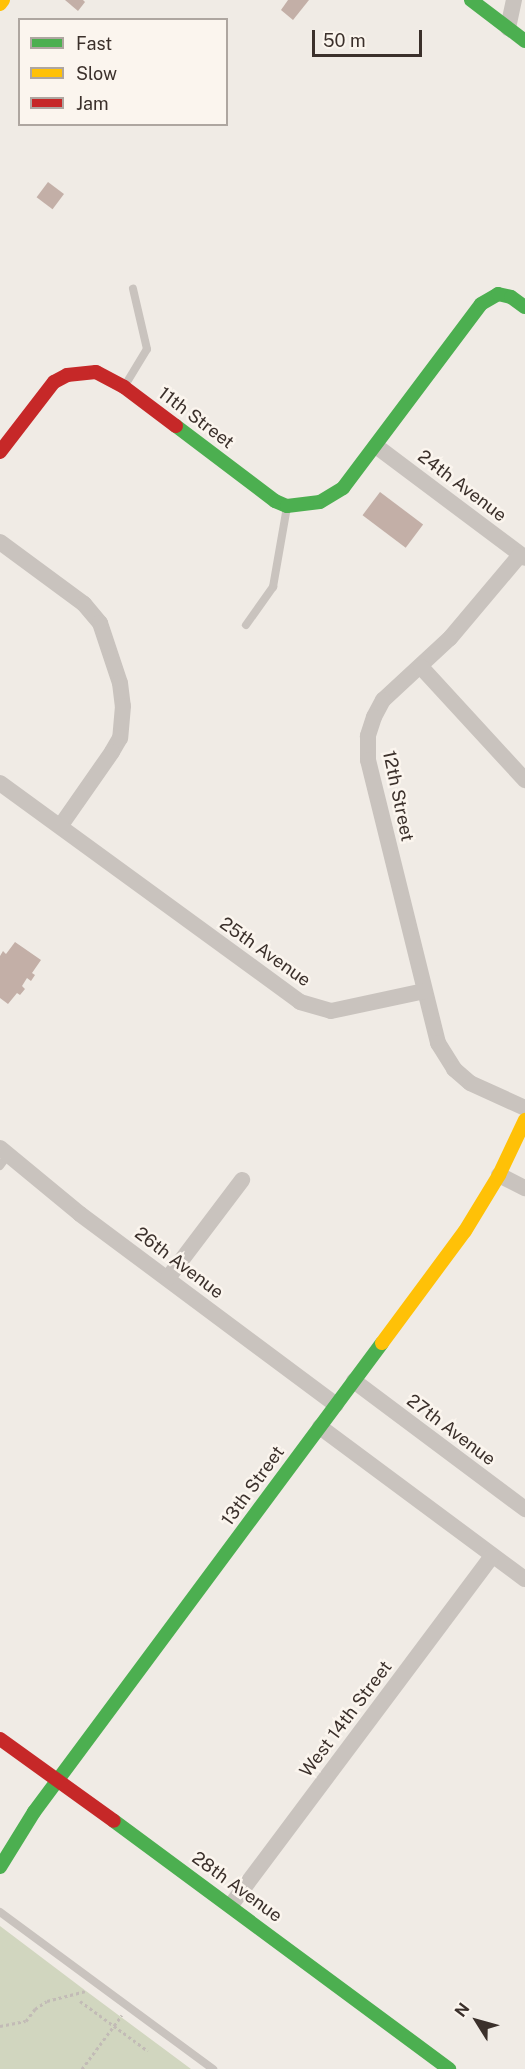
<!DOCTYPE html>
<html>
<head>
<meta charset="utf-8">
<style>
  body { margin:0 }
  #map { position:relative; width:525px; height:2069px; overflow:hidden; background:#f0ebe5; font-family:"Public Sans",sans-serif }
  div>[style] { position:absolute }
  [style*='--x'] { left:calc(var(--x)*1px); top:calc(var(--y)*1px); width:calc(var(--w)*1px); rotate:calc(var(--a)*1deg) }
  .green>* { inset:0; background:#d1d6bf }
  .building>* { inset:0; background:#c3afa7; transform-origin:0 0 }
  .path>* { height:3px; margin-top:-1.5px; transform-origin:0; background:repeating-linear-gradient(90deg,#c2bbb6 0 3px,transparent 0 6px) }
  .lane>* { height:8px; margin:-4px; padding:0 4px; transform-origin:4px; border-radius:4px; background:#c9c3be }
  .street>* { height:16px; margin:-8px; padding:0 8px; transform-origin:8px; border-radius:8px; background:#c9c3be }
  .fast>* { height:14px; margin:-7px; padding:0 7px; transform-origin:7px; border-radius:7px; background:#4caf50 }
  .slow>* { height:14px; margin:-7px; padding:0 7px; transform-origin:7px; border-radius:7px; background:#ffc107 }
  .jam>* { height:14px; margin:-7px; padding:0 7px; transform-origin:7px; border-radius:7px; background:#c62828 }
  span { translate:-50% -50%; white-space:nowrap; text-align:center; line-height:1.15; -webkit-text-stroke:5px #fbf5ee; paint-order:stroke }
  .street-label { font-size:18px; color:#3b302b }
  .legend { position:absolute; left:18px; top:18px; width:210px; height:108px; box-sizing:border-box; background:#fbf5ee; border:2px solid #aea6a0; margin:0; padding:8px 10px; list-style:none; font-size:18px; color:#3b302b }
  .legend li { display:flex; align-items:center; gap:12px; height:30px }
  .legend b { width:30px; border:2px solid #aea6a0 }
  .north { position:absolute; left:447px; top:1991px; width:60px; height:60px; -webkit-text-stroke:4px #fbf5ee; paint-order:stroke; rotate:307deg; font-size:16px; font-weight:700; line-height:24px; text-align:center; color:#3b302b }
  .north::after { content:''; display:block; margin:auto; width:21px; height:27px; background:#3b302b; clip-path:polygon(50% 0,100% 100%,50% 72%,0 100%) }
  .scale { position:absolute; left:312px; top:30px; width:110px; height:27px; box-sizing:border-box; border:3px solid #3b302b; border-top:0; padding-left:8px; font-size:18px; line-height:21px; white-space:nowrap; color:#3b302b; -webkit-text-stroke:4px #fbf5ee; paint-order:stroke }
</style>
</head>
<body>
<div id="map">
  <div class="green">
    <i style="clip-path:polygon(0 1926px,86px 1991px,191px 2069px,0 2069px)"></i>
  </div>
  <div class="building">
    <i style="clip-path:polygon(65px 0,83px 0,85px 2px,78px 11px)"></i>
    <i style="clip-path:polygon(288px 0,309px 0,293px 20px,281px 10px)"></i>
    <i style="left:48px;top:182px;width:20px;height:19px;rotate:37deg"></i>
    <i style="left:380px;top:492px;width:54px;height:29px;rotate:37deg"></i>
    <i style="clip-path:polygon(15px 942px,41px 960px,32px 973px,35px 975px,31px 981px,27px 978px,22px 986px,25px 989px,20px 995px,17px 993px,8px 1004px,0 998px,0 956px,3px 951px,6px 954px)"></i>
  </div>
  <div class="path">
    <i style="--x:80;--y:2001;--w:84;--a:36.3"></i>
    <i style="--x:0;--y:2026;--w:26;--a:-11"></i>
    <i style="--x:26;--y:2021;--w:15;--a:-53"></i>
    <i style="--x:35;--y:2009;--w:14;--a:-34"></i>
    <i style="--x:47;--y:2001;--w:40;--a:-14.4"></i>
    <i style="--x:82;--y:2069;--w:67;--a:-53.5"></i>
  </div>
  <div class="lane">
    <i style="--x:124;--y:387;--w:44;--a:-58.8"></i>
    <i style="--x:147;--y:349;--w:62;--a:-103.1"></i>
    <i style="--x:246;--y:625;--w:47;--a:-54.6"></i>
    <i style="--x:273;--y:587;--w:81;--a:-80.1"></i>
    <i style="--x:0;--y:1166;--w:14;--a:-54"></i>
    <i style="--x:0;--y:1912;--w:265;--a:36.4"></i>
  </div>
  <div class="street">
    <i style="--x:508;--y:28;--w:29;--a:-78"></i>
    <i style="--x:376;--y:446;--w:186;--a:36.9"></i>
    <i style="--x:0;--y:542;--w:104;--a:36.4"></i>
    <i style="--x:84;--y:604;--w:25;--a:50"></i>
    <i style="--x:100;--y:623;--w:63;--a:71.6"></i>
    <i style="--x:120;--y:683;--w:23;--a:83"></i>
    <i style="--x:123;--y:706;--w:32;--a:95"></i>
    <i style="--x:120;--y:738;--w:16;--a:120"></i>
    <i style="--x:112;--y:752;--w:89;--a:124.9"></i>
    <i style="--x:520;--y:555;--w:109;--a:130.1"></i>
    <i style="--x:450;--y:638;--w:91;--a:137.2"></i>
    <i style="--x:383;--y:700;--w:19;--a:118"></i>
    <i style="--x:374;--y:717;--w:20;--a:108"></i>
    <i style="--x:368;--y:736;--w:24;--a:90"></i>
    <i style="--x:368;--y:760;--w:292;--a:76.1"></i>
    <i style="--x:438;--y:1043;--w:31;--a:58"></i>
    <i style="--x:454;--y:1069;--w:21;--a:41"></i>
    <i style="--x:470;--y:1083;--w:60;--a:24.4"></i>
    <i style="--x:421;--y:667;--w:154;--a:47.4"></i>
    <i style="--x:0;--y:783;--w:371;--a:36.1"></i>
    <i style="--x:300;--y:1002;--w:32;--a:16"></i>
    <i style="--x:331;--y:1011;--w:95;--a:-12.1"></i>
    <i style="--x:0;--y:1148;--w:104;--a:39.5"></i>
    <i style="--x:80;--y:1214;--w:319;--a:36.7"></i>
    <i style="--x:499;--y:1175;--w:29;--a:27"></i>
    <i style="--x:168;--y:1278;--w:123;--a:-52.9"></i>
    <i style="--x:354;--y:1381;--w:214;--a:36.8"></i>
    <i style="--x:320;--y:1427;--w:255;--a:36.6"></i>
    <i style="--x:231;--y:1905;--w:436;--a:-53.2"></i>
  </div>
  <div class="fast">
    <i style="--x:471;--y:0;--w:68;--a:37.2"></i>
    <i style="--x:176;--y:426;--w:124;--a:37.1"></i>
    <i style="--x:275;--y:501;--w:13;--a:23"></i>
    <i style="--x:287;--y:506;--w:33;--a:-7"></i>
    <i style="--x:320;--y:502;--w:27;--a:-31"></i>
    <i style="--x:343;--y:488;--w:230;--a:-53.1"></i>
    <i style="--x:481;--y:304;--w:20;--a:-30"></i>
    <i style="--x:498;--y:294;--w:13;--a:13"></i>
    <i style="--x:511;--y:297;--w:17;--a:36"></i>
    <i style="--x:114;--y:1821;--w:417;--a:36.5"></i>
    <i style="--x:0;--y:1867;--w:65;--a:-58.3"></i>
    <i style="--x:34;--y:1812;--w:584;--a:-53.42"></i>
  </div>
  <div class="slow">
    <i style="--x:0;--y:4;--w:5;--a:-53"></i>
    <i style="--x:382;--y:1343;--w:139;--a:-53.5"></i>
    <i style="--x:465;--y:1231;--w:66;--a:-58.7"></i>
    <i style="--x:499;--y:1175;--w:61;--a:-64.7"></i>
  </div>
  <div class="jam">
    <i style="--x:0;--y:452;--w:88;--a:-52.4"></i>
    <i style="--x:54;--y:382;--w:15;--a:-28"></i>
    <i style="--x:67;--y:375;--w:29;--a:-6"></i>
    <i style="--x:96;--y:372;--w:32;--a:28"></i>
    <i style="--x:124;--y:387;--w:65;--a:36.9"></i>
    <i style="--x:0;--y:1739;--w:140;--a:35.7"></i>
  </div>
  <div class="street-label">
    <span style="left:196px;top:418px;rotate:37deg">11th Street</span>
    <span style="left:462px;top:486px;rotate:37deg">24th Avenue</span>
    <span style="left:398px;top:796px;rotate:78deg">12th Street</span>
    <span style="left:265px;top:952px;rotate:35deg">25th Avenue</span>
    <span style="left:179px;top:1263px;rotate:37deg">26th Avenue</span>
    <span style="left:451px;top:1430px;rotate:37deg">27th Avenue</span>
    <span style="left:253px;top:1486px;rotate:-54deg">13th Street</span>
    <span style="left:346px;top:1719px;rotate:-53deg">West 14th Street</span>
    <span style="left:237px;top:1887px;rotate:36deg">28th Avenue</span>
  </div>
  <ul class="legend">
  <li><b style="height:8px;background:#4caf50"></b>Fast</li>
  <li><b style="height:8px;background:#ffc107"></b>Slow</li>
  <li><b style="height:8px;background:#c62828"></b>Jam</li>
  </ul>
  <div class="north">N</div>
  <div class="scale">50 m</div>
</div>
</body>
</html>
